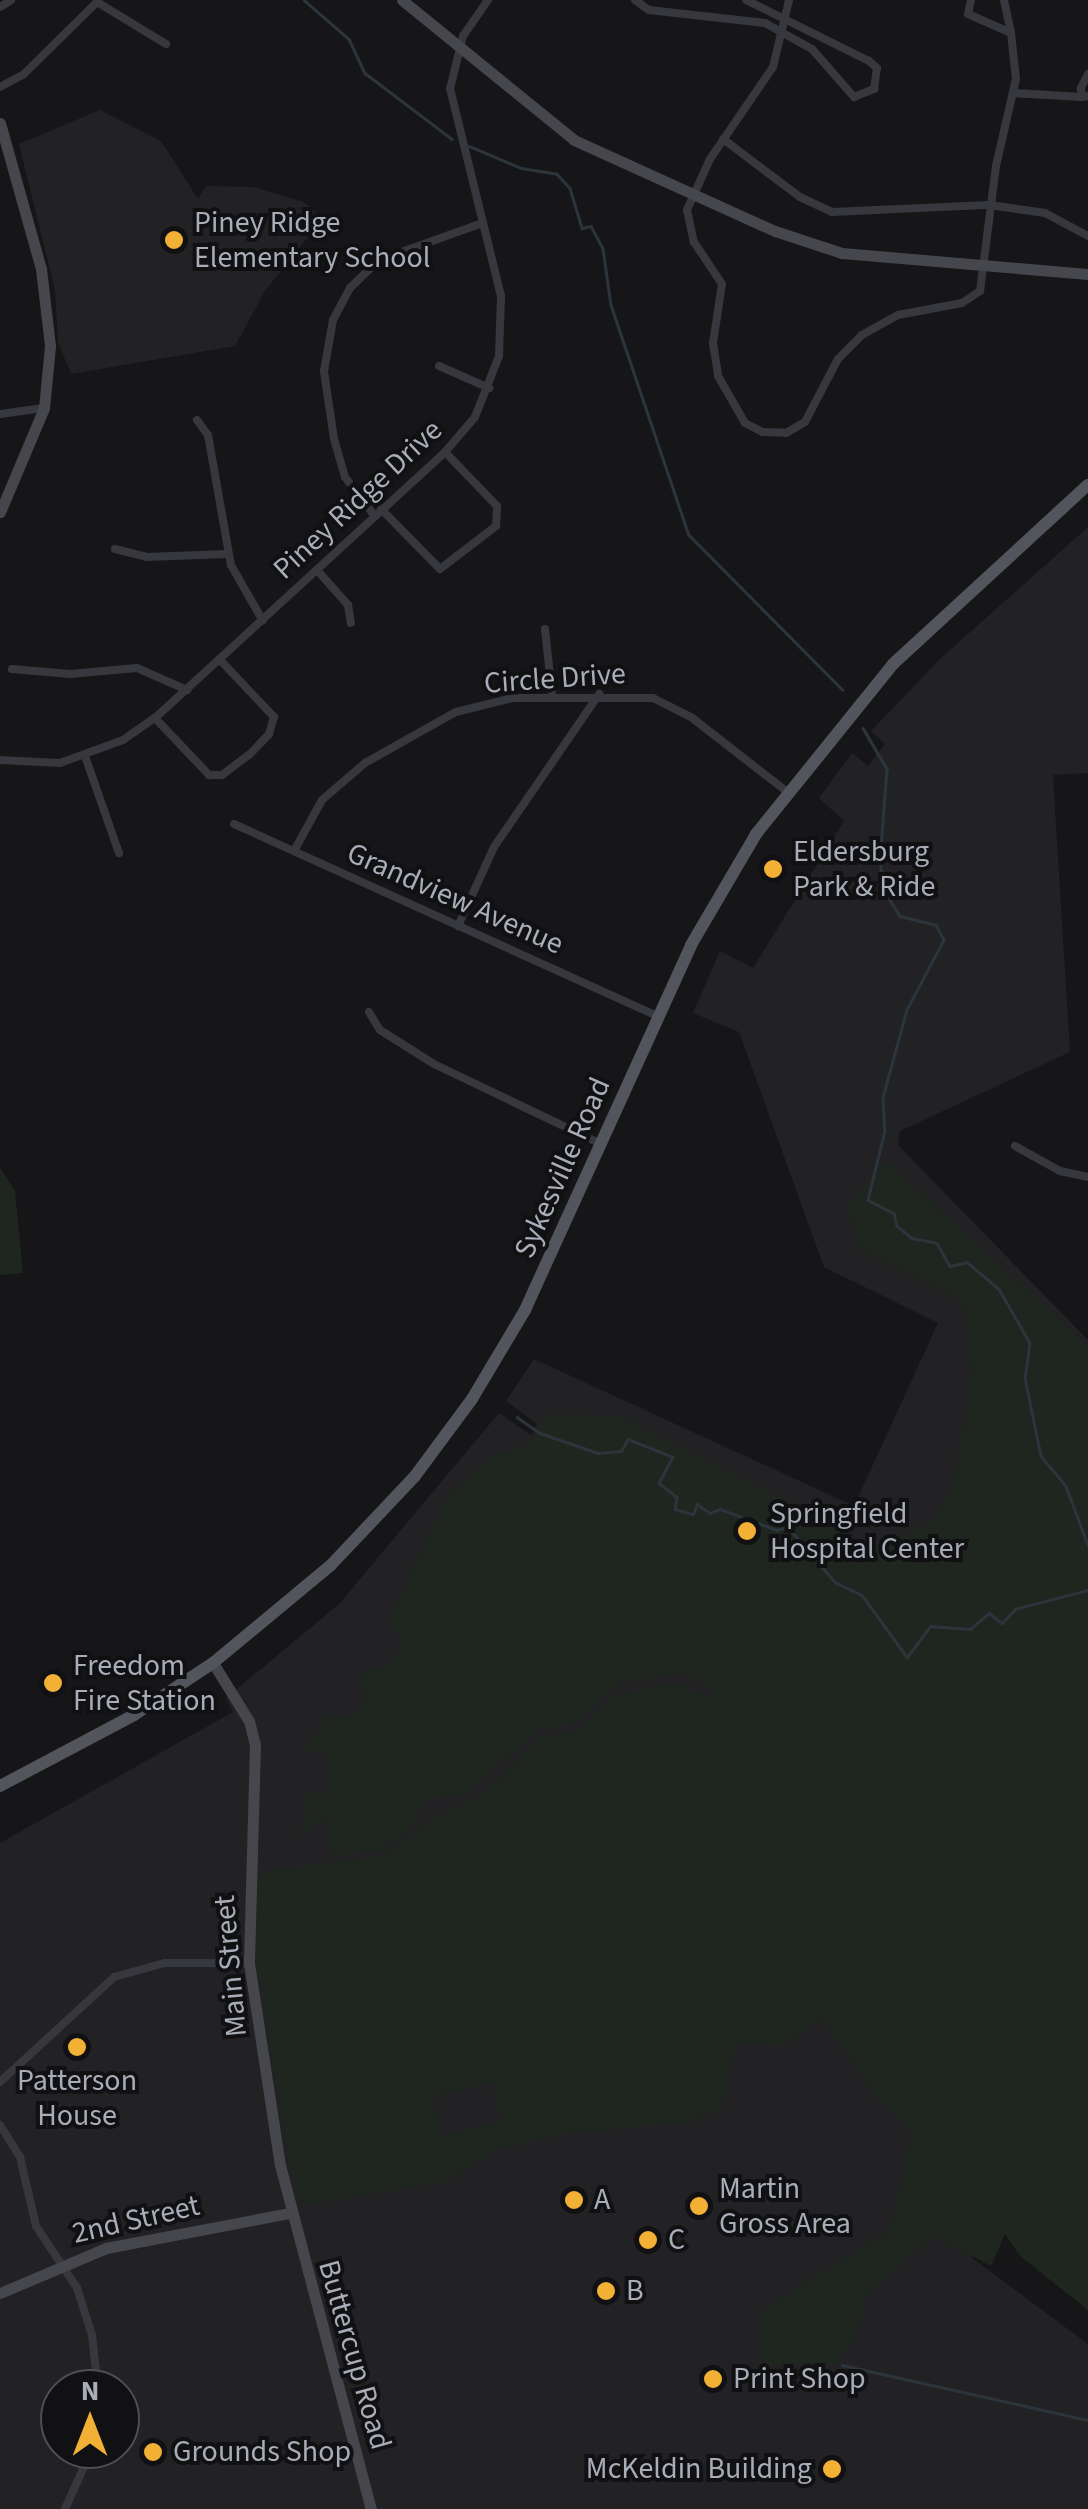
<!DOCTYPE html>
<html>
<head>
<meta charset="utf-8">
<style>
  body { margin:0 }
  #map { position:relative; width:1088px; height:2509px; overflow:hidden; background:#161618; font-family:"Source Sans 3",sans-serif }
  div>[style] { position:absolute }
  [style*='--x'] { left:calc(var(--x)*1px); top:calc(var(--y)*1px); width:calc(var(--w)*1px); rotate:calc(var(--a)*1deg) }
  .built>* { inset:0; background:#222225 }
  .green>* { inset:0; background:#1e261f }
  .stream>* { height:2.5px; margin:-1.25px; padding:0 1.25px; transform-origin:1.25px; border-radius:1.25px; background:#2c353c }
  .street>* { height:8px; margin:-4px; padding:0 4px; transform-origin:4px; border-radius:4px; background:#37383d }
  .secondary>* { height:11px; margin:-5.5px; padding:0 5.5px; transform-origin:5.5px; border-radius:5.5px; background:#45474d }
  .primary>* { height:12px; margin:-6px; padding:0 6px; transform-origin:6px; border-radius:6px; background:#53555c }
  .dots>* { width:28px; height:28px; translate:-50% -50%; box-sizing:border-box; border:5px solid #111113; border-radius:50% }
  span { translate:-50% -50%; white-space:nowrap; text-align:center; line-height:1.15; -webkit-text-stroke:8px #111113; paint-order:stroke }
  .poi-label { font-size:30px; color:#a8adb8 }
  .left { translate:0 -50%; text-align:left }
  .right { translate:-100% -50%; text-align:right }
  .street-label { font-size:30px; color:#a8adb8 }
  .north { position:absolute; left:40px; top:2369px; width:100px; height:100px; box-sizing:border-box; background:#111113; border:2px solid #4d4f55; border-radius:50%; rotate:0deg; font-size:28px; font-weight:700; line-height:40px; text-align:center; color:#a8adb8 }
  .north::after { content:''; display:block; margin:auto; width:35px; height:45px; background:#f2b134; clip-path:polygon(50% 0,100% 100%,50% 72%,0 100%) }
</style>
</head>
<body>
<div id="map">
  <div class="built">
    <i style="clip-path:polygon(100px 110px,161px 141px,198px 199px,206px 186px,254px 187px,304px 202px,323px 218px,265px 291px,235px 346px,71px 374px,58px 342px,55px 290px,19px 144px)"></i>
    <i style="clip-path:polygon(evenodd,1088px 527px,1088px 773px,1053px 775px,1070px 1052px,900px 1131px,898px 1145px,1088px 1340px,1088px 1728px,963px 2087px,972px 2258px,1088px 2344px,1088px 2509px,0 2509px,0 1843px,233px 1712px,226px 1698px,339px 1604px,499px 1413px,531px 1435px,537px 1424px,506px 1401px,534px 1359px,854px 1506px,938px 1323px,824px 1267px,739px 1032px,693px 1013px,720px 951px,753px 968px,844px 821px,819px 798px,852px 753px,868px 766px,885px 744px,871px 731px,941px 658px,1088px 527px,60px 2389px,120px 2389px,120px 2449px,60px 2449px,60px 2389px)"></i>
  </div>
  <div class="green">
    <i style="clip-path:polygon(evenodd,886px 1161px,1088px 1346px,1088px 2310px,1020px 2256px,1005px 2234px,991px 2266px,934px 2236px,865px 2295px,859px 2331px,833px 2366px,767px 2366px,760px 2350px,763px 2309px,890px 2231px,912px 2131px,876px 2096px,822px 2019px,782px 2046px,736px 2042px,722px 2108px,689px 2122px,570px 2133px,499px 2149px,447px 2181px,306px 2205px,295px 2192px,256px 1961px,256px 1879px,267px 1871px,382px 1856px,433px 1818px,486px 1793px,542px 1736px,574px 1733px,614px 1695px,673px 1683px,715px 1698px,714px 1689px,683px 1673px,618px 1683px,577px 1723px,538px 1730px,469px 1792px,424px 1800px,412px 1827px,381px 1850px,332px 1856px,327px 1817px,299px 1839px,307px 1814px,303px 1796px,316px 1791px,324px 1797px,331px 1777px,324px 1751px,305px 1751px,308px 1739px,322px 1729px,323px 1713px,345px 1718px,365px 1703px,361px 1676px,376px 1665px,385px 1669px,397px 1655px,401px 1635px,386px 1625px,450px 1492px,492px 1457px,527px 1446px,546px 1414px,622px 1417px,822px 1518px,853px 1541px,898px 1538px,933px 1520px,954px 1483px,972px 1369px,962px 1300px,861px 1249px,846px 1205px,886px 1161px,492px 2082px,501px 2122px,441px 2136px,432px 2096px,492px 2082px)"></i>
    <i style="clip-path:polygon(0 1168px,15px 1191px,23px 1273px,0 1275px)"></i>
  </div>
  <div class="stream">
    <i style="--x:304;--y:0;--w:60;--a:40.9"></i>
    <i style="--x:349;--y:39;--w:38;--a:65"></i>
    <i style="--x:365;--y:73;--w:109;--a:37.2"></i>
    <i style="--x:469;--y:146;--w:56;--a:22.9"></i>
    <i style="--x:521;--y:168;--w:36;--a:9"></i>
    <i style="--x:557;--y:174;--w:19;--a:47"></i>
    <i style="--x:570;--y:188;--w:42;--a:73.3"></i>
    <i style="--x:582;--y:228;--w:9;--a:-13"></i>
    <i style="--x:591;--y:226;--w:26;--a:62"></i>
    <i style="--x:603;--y:249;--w:57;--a:81.9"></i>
    <i style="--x:611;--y:305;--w:243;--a:71.3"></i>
    <i style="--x:689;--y:535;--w:218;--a:45.2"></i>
    <i style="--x:863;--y:728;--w:48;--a:59.7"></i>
    <i style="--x:887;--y:769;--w:93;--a:94.3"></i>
    <i style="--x:880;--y:862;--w:30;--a:81"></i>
    <i style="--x:885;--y:892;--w:28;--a:58"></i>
    <i style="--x:900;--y:916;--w:37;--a:14"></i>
    <i style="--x:936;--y:925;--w:17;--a:62"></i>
    <i style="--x:944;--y:940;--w:79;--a:117.9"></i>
    <i style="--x:907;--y:1010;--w:91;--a:105.3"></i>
    <i style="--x:883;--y:1098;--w:33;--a:87"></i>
    <i style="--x:885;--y:1131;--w:71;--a:103.8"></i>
    <i style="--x:868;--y:1200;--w:29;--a:27"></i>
    <i style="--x:894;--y:1213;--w:13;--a:77"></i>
    <i style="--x:897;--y:1226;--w:19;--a:39"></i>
    <i style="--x:912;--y:1238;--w:25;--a:11"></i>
    <i style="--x:937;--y:1243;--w:26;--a:61"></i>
    <i style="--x:950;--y:1266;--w:17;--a:-13"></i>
    <i style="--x:967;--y:1262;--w:42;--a:40.2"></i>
    <i style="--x:999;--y:1289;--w:62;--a:60.1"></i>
    <i style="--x:1030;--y:1343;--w:35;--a:98"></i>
    <i style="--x:1025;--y:1378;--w:80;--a:78.4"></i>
    <i style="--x:1041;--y:1456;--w:39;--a:50"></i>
    <i style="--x:1066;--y:1486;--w:63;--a:69.6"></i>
    <i style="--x:517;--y:1417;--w:28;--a:35"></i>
    <i style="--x:540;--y:1433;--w:61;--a:19"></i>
    <i style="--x:598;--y:1453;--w:23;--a:-5"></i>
    <i style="--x:621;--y:1451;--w:14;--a:-60"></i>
    <i style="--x:628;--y:1439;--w:48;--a:21.8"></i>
    <i style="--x:673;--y:1457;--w:30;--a:118"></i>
    <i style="--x:659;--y:1483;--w:23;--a:38"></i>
    <i style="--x:677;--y:1497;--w:12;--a:99"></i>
    <i style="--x:675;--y:1509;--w:19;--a:16"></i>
    <i style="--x:693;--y:1514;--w:11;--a:-68"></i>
    <i style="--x:697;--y:1504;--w:16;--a:35"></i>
    <i style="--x:710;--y:1513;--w:11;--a:-22"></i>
    <i style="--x:720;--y:1509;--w:61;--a:20.2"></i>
    <i style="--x:777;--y:1530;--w:11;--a:-15"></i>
    <i style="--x:788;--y:1527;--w:72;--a:49.5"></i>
    <i style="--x:835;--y:1582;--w:30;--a:26"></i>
    <i style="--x:862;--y:1595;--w:77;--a:54"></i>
    <i style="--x:907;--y:1657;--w:39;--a:-53"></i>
    <i style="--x:930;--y:1626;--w:40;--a:4.3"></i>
    <i style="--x:970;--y:1629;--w:25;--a:-40"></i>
    <i style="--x:989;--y:1613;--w:16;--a:38"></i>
    <i style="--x:1002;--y:1623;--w:19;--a:-47"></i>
    <i style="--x:1015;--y:1609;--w:75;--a:-14.6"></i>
    <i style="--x:842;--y:2365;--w:252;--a:12.6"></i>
  </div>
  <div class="street">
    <i style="--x:635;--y:0;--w:17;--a:36"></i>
    <i style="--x:649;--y:10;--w:117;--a:6.4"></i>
    <i style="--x:765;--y:23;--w:54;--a:29"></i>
    <i style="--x:812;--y:49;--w:64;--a:48.8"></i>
    <i style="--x:854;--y:97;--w:22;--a:-22"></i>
    <i style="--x:874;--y:89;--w:21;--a:-82"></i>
    <i style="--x:877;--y:68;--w:11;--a:-139"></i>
    <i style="--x:869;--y:61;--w:137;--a:-153.6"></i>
    <i style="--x:789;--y:0;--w:69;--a:103.4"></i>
    <i style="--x:773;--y:67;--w:112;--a:124.4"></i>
    <i style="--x:710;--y:159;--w:56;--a:114.3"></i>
    <i style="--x:687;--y:210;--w:33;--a:78"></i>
    <i style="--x:694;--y:242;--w:50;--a:56.3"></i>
    <i style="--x:722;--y:284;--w:60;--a:98.7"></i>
    <i style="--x:713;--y:343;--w:33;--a:81"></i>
    <i style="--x:718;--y:376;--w:54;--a:60.1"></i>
    <i style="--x:745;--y:423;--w:20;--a:27"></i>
    <i style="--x:763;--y:432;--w:23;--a:2"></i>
    <i style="--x:786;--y:433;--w:22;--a:-30"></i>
    <i style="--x:805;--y:422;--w:71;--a:-62.4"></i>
    <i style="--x:838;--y:359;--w:34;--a:-45"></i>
    <i style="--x:862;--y:335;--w:41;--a:-29.1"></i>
    <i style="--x:898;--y:315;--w:65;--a:-10.6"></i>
    <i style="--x:962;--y:303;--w:22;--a:-34"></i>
    <i style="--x:980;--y:291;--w:126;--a:-82.7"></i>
    <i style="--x:996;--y:166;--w:89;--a:-77.1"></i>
    <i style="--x:1016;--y:79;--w:46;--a:-96.2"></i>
    <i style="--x:971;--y:0;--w:14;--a:102"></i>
    <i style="--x:968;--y:14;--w:47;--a:23.8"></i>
    <i style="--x:1011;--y:33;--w:34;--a:-102"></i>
    <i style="--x:0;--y:7;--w:13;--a:-32"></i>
    <i style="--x:1088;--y:74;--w:16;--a:117"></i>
    <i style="--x:1081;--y:88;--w:9;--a:84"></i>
    <i style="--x:1082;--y:97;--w:6;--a:-9"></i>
    <i style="--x:0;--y:87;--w:26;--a:-28"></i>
    <i style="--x:23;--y:75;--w:104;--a:-44.6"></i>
    <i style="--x:97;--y:2;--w:81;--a:31.3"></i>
    <i style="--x:1014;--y:93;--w:68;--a:3.4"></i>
    <i style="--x:723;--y:139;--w:96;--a:37"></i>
    <i style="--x:800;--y:197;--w:35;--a:25"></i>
    <i style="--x:832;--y:212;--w:157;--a:-2.6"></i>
    <i style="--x:989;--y:205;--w:57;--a:8.1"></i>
    <i style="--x:1045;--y:213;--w:49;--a:28.1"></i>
    <i style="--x:439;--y:366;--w:55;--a:23.7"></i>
    <i style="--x:0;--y:414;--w:44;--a:-7.8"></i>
    <i style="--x:197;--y:420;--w:19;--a:54"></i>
    <i style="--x:208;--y:435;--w:132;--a:80"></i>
    <i style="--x:231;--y:565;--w:64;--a:60.3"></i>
    <i style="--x:381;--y:509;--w:84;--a:45.5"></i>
    <i style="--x:440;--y:569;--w:71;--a:-37.5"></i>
    <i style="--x:496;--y:526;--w:20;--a:-87"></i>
    <i style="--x:497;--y:506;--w:75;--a:-133.9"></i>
    <i style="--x:374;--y:515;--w:48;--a:-127.3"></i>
    <i style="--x:345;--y:477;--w:40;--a:-106"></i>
    <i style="--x:334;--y:439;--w:69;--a:-98.4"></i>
    <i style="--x:324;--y:371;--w:52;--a:-80"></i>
    <i style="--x:333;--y:320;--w:36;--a:-62"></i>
    <i style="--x:350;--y:288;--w:40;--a:-44"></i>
    <i style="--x:379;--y:260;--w:110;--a:-19.6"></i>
    <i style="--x:115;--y:549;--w:32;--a:14"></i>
    <i style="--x:146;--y:557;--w:81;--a:-2.1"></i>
    <i style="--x:317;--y:570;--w:47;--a:48.5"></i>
    <i style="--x:348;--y:605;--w:18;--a:81"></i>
    <i style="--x:545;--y:629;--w:66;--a:83.9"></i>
    <i style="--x:12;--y:669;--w:58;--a:4.9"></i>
    <i style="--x:70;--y:674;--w:67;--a:-5.1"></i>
    <i style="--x:137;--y:668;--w:55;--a:23.7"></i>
    <i style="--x:155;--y:718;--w:79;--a:46.5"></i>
    <i style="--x:209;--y:775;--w:13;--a:0"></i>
    <i style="--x:222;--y:775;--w:34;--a:-37"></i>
    <i style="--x:249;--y:755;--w:29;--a:-46"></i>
    <i style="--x:269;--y:734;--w:18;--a:-74"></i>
    <i style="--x:274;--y:717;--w:77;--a:-133.4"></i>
    <i style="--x:85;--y:756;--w:103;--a:70.7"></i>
    <i style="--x:0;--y:760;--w:60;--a:2.9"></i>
    <i style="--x:60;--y:763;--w:67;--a:-20.1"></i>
    <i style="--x:123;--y:740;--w:39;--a:-35"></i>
    <i style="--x:155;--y:718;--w:394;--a:-42.5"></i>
    <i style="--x:445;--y:452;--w:46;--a:-49.4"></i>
    <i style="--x:475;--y:417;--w:66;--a:-68.5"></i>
    <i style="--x:499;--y:356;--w:60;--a:-88.1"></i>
    <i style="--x:501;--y:296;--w:213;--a:-103.8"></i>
    <i style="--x:450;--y:89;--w:55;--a:-76.2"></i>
    <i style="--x:463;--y:36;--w:44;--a:-55.2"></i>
    <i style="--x:234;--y:824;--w:465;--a:24.4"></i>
    <i style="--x:294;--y:851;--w:58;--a:-61.2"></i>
    <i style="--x:322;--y:800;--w:57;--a:-40.7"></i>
    <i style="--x:365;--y:763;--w:104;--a:-29.3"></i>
    <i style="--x:456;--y:712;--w:59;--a:-13.8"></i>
    <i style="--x:513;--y:698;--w:140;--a:0"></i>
    <i style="--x:653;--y:698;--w:42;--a:26.6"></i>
    <i style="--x:691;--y:717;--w:120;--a:37.9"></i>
    <i style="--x:458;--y:926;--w:87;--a:-65.5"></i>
    <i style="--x:494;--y:847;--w:186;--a:-55.5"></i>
    <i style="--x:369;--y:1012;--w:21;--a:59"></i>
    <i style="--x:380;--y:1030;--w:64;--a:32.2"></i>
    <i style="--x:434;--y:1064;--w:185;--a:25.6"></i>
    <i style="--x:1015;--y:1146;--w:51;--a:29.1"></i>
    <i style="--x:1060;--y:1171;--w:29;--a:12"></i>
    <i style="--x:0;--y:2082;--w:155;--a:-42.6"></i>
    <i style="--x:114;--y:1977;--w:53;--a:-15.4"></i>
    <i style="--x:165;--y:1963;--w:84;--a:0"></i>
    <i style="--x:0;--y:2125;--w:38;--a:58"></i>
    <i style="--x:20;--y:2157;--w:71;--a:76.9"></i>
    <i style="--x:36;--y:2226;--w:74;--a:56.5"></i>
    <i style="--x:77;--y:2288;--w:49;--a:72.3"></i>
    <i style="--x:92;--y:2335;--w:54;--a:83.7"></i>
    <i style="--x:65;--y:2509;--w:66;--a:-65.8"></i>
  </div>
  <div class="secondary">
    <i style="--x:402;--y:0;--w:222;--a:39.1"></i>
    <i style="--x:574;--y:140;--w:221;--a:24.4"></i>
    <i style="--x:775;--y:231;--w:71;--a:18.2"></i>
    <i style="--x:842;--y:253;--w:247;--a:4.9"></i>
    <i style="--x:0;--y:123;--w:152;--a:74.3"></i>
    <i style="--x:41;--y:269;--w:78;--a:83.3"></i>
    <i style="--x:50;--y:346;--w:62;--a:95.5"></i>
    <i style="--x:44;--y:408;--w:113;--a:112.9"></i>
    <i style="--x:213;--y:1663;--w:68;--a:58.2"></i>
    <i style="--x:249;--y:1721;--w:25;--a:76"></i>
    <i style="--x:255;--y:1745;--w:218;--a:91.6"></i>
    <i style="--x:249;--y:1963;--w:204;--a:81.3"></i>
    <i style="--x:280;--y:2165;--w:356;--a:75.2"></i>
    <i style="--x:0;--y:2293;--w:115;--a:-23"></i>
    <i style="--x:106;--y:2248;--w:187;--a:-10.8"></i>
  </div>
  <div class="primary">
    <i style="--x:0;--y:1786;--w:152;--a:-27.9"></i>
    <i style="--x:134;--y:1715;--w:95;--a:-33.4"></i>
    <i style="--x:213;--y:1663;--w:152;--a:-39.7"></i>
    <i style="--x:330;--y:1566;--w:124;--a:-46.6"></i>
    <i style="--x:415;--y:1476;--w:96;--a:-53.5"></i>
    <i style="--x:472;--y:1399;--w:104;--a:-59.2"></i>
    <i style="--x:525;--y:1310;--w:401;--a:-65.5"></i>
    <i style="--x:691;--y:945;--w:129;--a:-59.6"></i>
    <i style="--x:756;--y:834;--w:218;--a:-51.1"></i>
    <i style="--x:893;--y:664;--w:265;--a:-42.6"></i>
  </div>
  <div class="dots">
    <i style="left:174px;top:240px;background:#f2b134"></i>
    <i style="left:773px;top:869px;background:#f2b134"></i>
    <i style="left:747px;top:1531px;background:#f2b134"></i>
    <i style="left:53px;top:1683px;background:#f2b134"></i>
    <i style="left:77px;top:2047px;background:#f2b134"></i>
    <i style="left:574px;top:2200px;background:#f2b134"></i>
    <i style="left:699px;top:2206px;background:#f2b134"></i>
    <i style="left:648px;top:2240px;background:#f2b134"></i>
    <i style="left:606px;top:2291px;background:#f2b134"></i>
    <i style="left:713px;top:2379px;background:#f2b134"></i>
    <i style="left:153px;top:2452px;background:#f2b134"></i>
    <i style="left:832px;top:2469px;background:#f2b134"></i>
  </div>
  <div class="poi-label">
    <span class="left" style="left:194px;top:240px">Piney Ridge<br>Elementary School</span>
    <span class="left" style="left:793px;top:869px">Eldersburg<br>Park &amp; Ride</span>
    <span class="left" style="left:770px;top:1531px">Springfield<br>Hospital Center</span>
    <span class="left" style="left:73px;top:1683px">Freedom<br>Fire Station</span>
    <span style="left:77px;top:2098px">Patterson<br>House</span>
    <span class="left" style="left:719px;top:2206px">Martin<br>Gross Area</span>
    <span class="left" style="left:594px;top:2200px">A</span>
    <span class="left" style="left:668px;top:2240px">C</span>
    <span class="left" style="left:626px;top:2291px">B</span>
    <span class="left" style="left:733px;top:2379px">Print Shop</span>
    <span class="left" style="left:173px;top:2452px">Grounds Shop</span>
    <span class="right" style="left:812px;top:2469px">McKeldin Building</span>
  </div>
  <div class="street-label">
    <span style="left:358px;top:500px;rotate:-43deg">Piney Ridge Drive</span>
    <span style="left:555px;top:679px;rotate:-4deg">Circle Drive</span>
    <span style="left:455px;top:899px;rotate:24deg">Grandview Avenue</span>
    <span style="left:563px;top:1168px;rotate:-66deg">Sykesville Road</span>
    <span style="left:231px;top:1966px;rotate:-95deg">Main Street</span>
    <span style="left:136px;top:2220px;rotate:-13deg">2nd Street</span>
    <span style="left:354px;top:2355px;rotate:74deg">Buttercup Road</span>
  </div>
  <div class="north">N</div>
</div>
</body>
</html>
